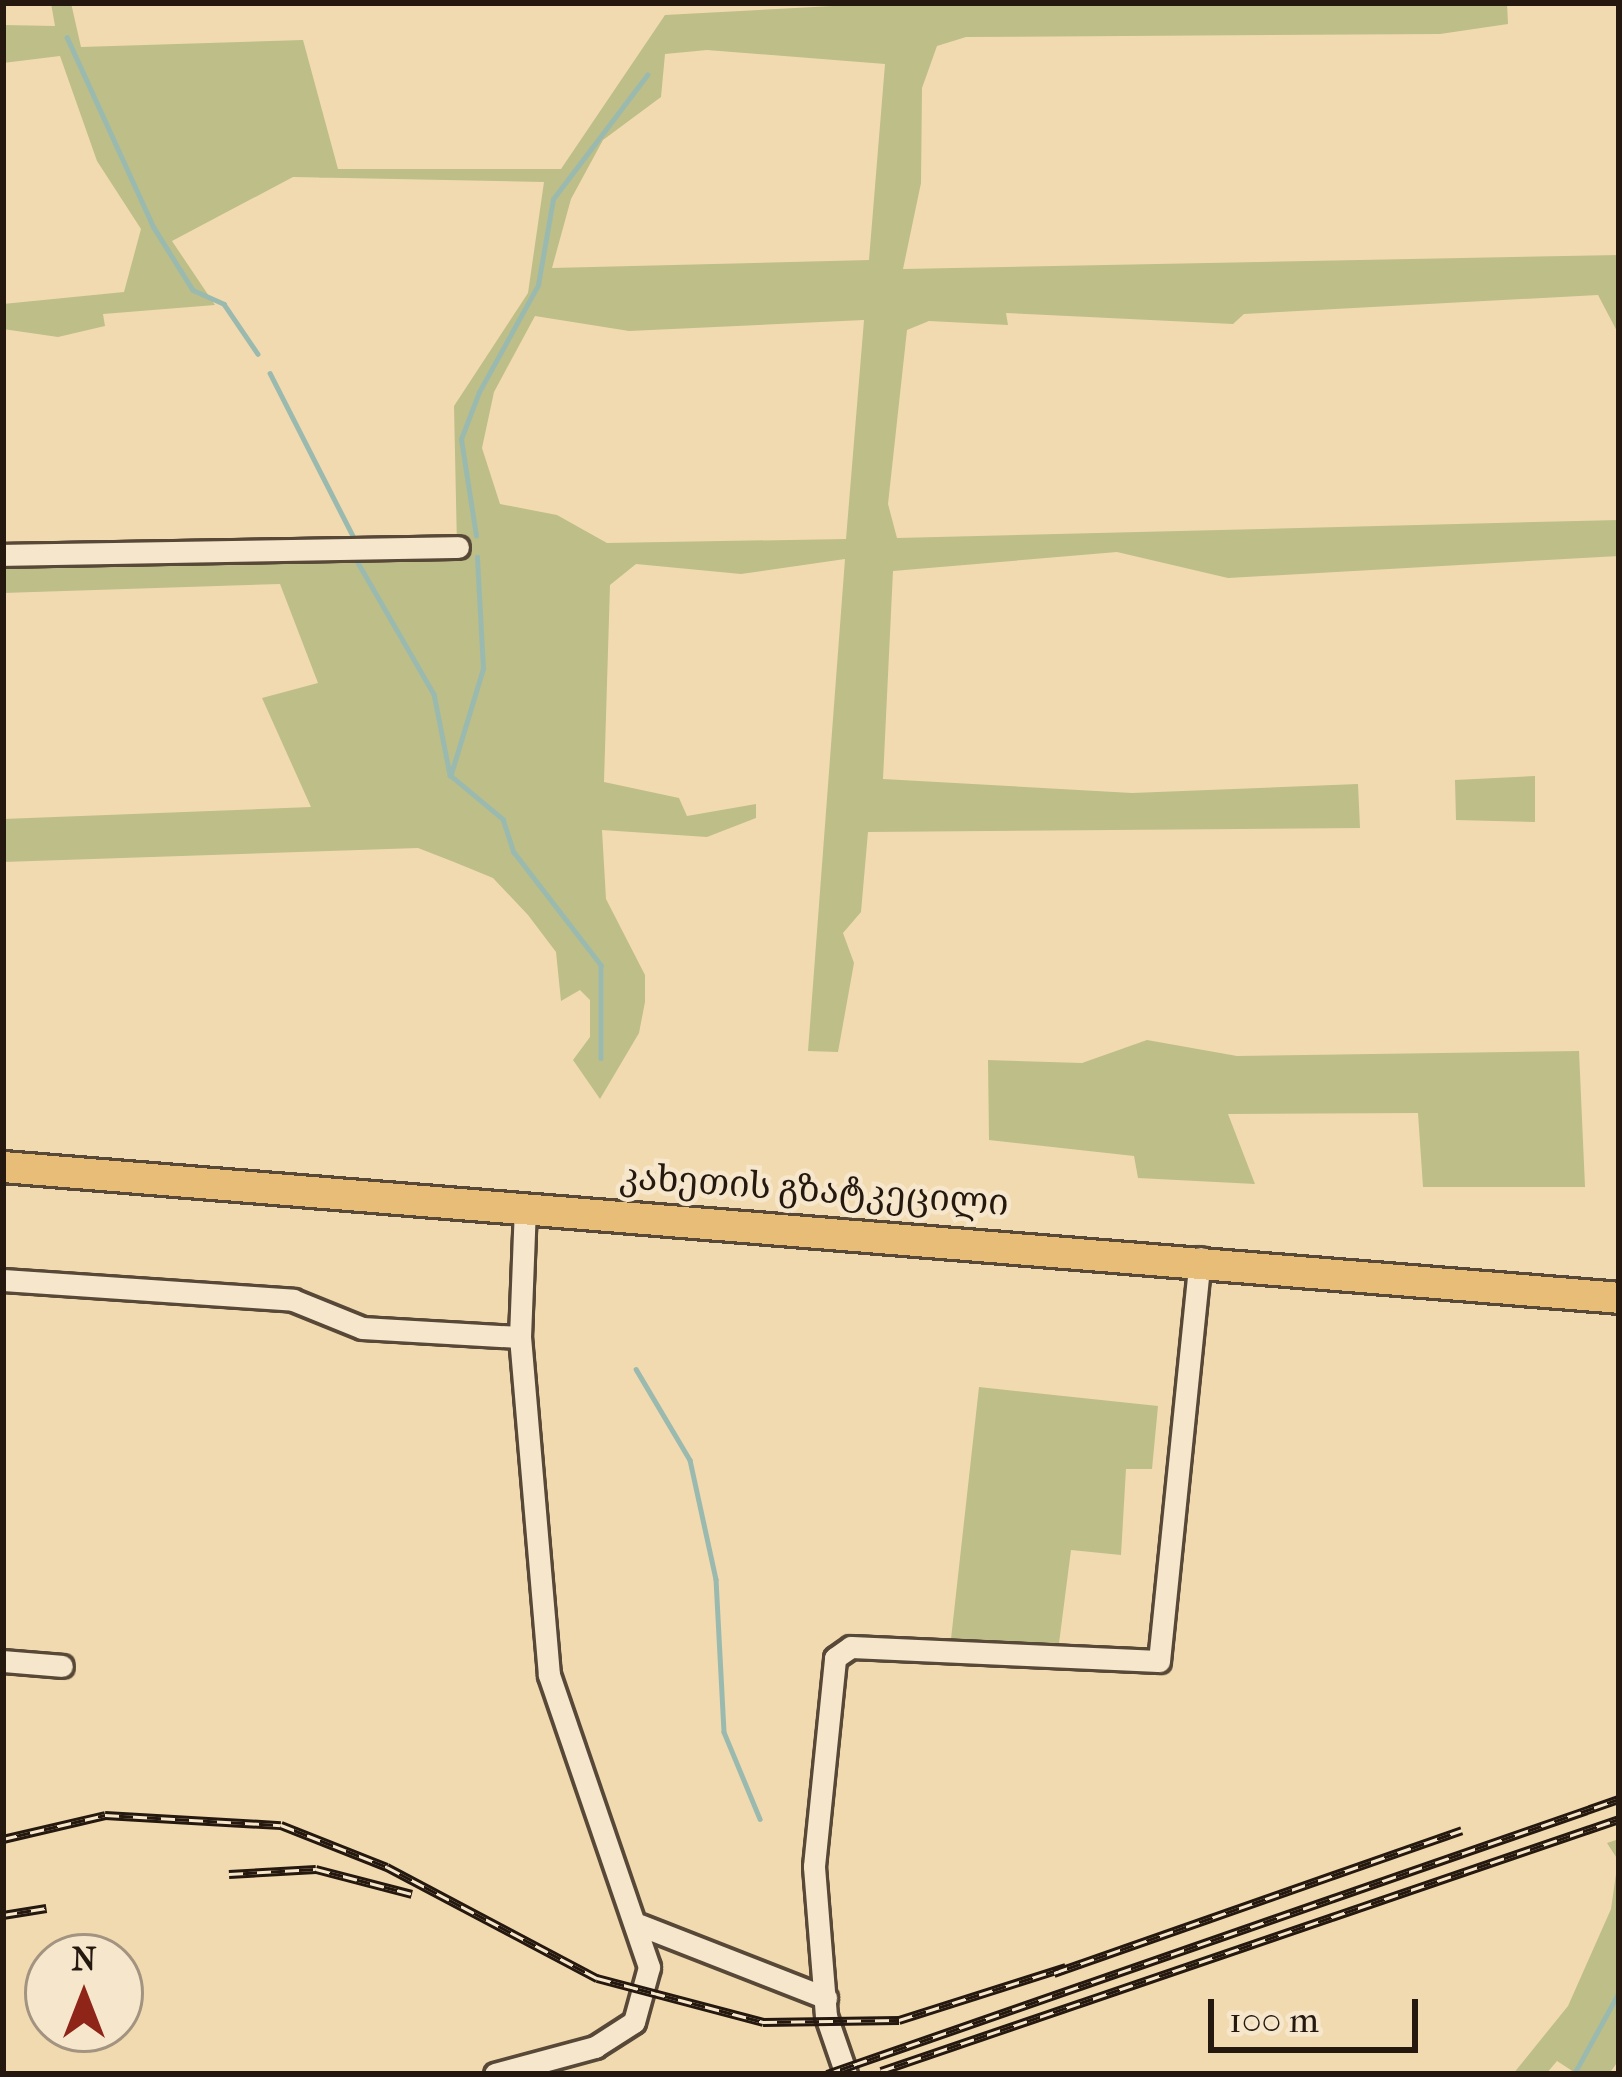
<!DOCTYPE html>
<html>
<head>
<meta charset="utf-8">
<style>
  body { margin:0 }
  #map { position:relative; width:1622px; height:2077px; overflow:hidden; background:#f1dab0; font-family:"IM FELL French Canon","Noto Serif Georgian",serif }
  div>[style] { position:absolute }
  [style*='--x'] { left:calc(var(--x)*1px); top:calc(var(--y)*1px); width:calc(var(--w)*1px); rotate:calc(var(--a)*1deg) }
  .green>* { inset:0; background:#bebe88 }
  .stream>* { height:4.5px; margin:-2.25px; padding:0 2.25px; transform-origin:2.25px; border-radius:2.25px; background:#9bbaaf }
  .roads { filter:drop-shadow(3px 0 #574837) drop-shadow(-3px 0 #574837) drop-shadow(0 3px #574837) drop-shadow(0 -3px #574837) }
  .minor>* { height:21px; margin:-10.5px; padding:0 10.5px; transform-origin:10.5px; border-radius:10.5px; background:#f6e7cc }
  .highway>* { height:30px; margin:-15px; padding:0 15px; transform-origin:15px; border-radius:15px; background:#e8bd78 }
  .rail>* { height:9px; margin-top:-4.5px; transform-origin:0; background:repeating-linear-gradient(90deg,#f6e7cc 0 14px,#24180f 0 28px); box-sizing:border-box; border-block:3px solid #24180f }
  span { translate:-50% -50%; white-space:nowrap; text-align:center; line-height:1.15; -webkit-text-stroke:9px #f6e7cc; paint-order:stroke }
  .street-label { font-size:36px; color:#24180f }
  .frame { position:absolute; inset:0; border:6px solid #24180f; pointer-events:none }
  .north { position:absolute; left:24px; top:1933px; width:120px; height:120px; box-sizing:border-box; background:#f6e7cc; border:3px solid #a29480; border-radius:50%; rotate:0deg; font-size:33px; font-weight:700; line-height:48px; text-align:center; color:#24180f }
  .north::after { content:''; display:block; margin:auto; width:42px; height:54px; background:#8f2418; clip-path:polygon(50% 0,100% 100%,50% 72%,0 100%) }
  .scale { position:absolute; left:1208px; top:1999px; width:210px; height:54px; box-sizing:border-box; border:6px solid #24180f; border-top:0; padding-left:15px; font-size:36px; line-height:42px; white-space:nowrap; color:#24180f; -webkit-text-stroke:9px #f6e7cc; paint-order:stroke }
</style>
</head>
<body>
<div id="map">
  <div class="green">
    <i style="clip-path:polygon(evenodd,51px 3px,71px 3px,81px 47px,303px 40px,338px 169px,561px 169px,665px 15px,890px 3px,1507px 3px,1508px 24px,1440px 34px,966px 37px,937px 46px,922px 88px,921px 183px,903px 269px,1619px 255px,1619px 335px,1598px 295px,1244px 314px,1233px 324px,1006px 313px,1008px 325px,929px 321px,907px 330px,888px 504px,897px 538px,1619px 520px,1619px 556px,1228px 578px,1117px 552px,893px 571px,883px 779px,1132px 793px,1358px 784px,1360px 828px,868px 832px,861px 912px,843px 933px,854px 963px,838px 1052px,808px 1051px,845px 559px,741px 574px,636px 564px,610px 585px,604px 782px,679px 798px,687px 816px,756px 804px,756px 818px,707px 837px,602px 830px,606px 899px,645px 975px,645px 1002px,639px 1033px,600px 1099px,573px 1060px,590px 1037px,590px 1000px,580px 990px,561px 1001px,556px 952px,528px 915px,493px 878px,454px 862px,418px 848px,3px 862px,3px 819px,311px 807px,262px 698px,318px 683px,280px 584px,3px 593px,3px 555px,457px 547px,454px 406px,528px 293px,544px 182px,293px 177px,172px 241px,215px 305px,103px 314px,105px 326px,58px 337px,3px 329px,3px 304px,124px 292px,141px 229px,97px 161px,60px 56px,3px 63px,3px 25px,55px 26px,51px 3px,707px 50px,885px 64px,869px 260px,552px 268px,571px 199px,603px 140px,661px 97px,665px 54px,707px 50px,51px 3px,535px 316px,629px 331px,864px 320px,846px 539px,607px 543px,557px 515px,500px 504px,482px 448px,494px 392px,535px 316px)"></i>
    <i style="clip-path:polygon(1535px 776px,1535px 822px,1456px 820px,1455px 780px)"></i>
    <i style="clip-path:polygon(1147px 1040px,1237px 1056px,1579px 1051px,1585px 1187px,1423px 1187px,1418px 1113px,1228px 1114px,1255px 1184px,1138px 1178px,1134px 1156px,989px 1140px,988px 1060px,1082px 1063px)"></i>
    <i style="clip-path:polygon(979px 1387px,1158px 1406px,1152px 1469px,1126px 1469px,1121px 1555px,1071px 1550px,1058px 1651px,950px 1648px)"></i>
    <i style="clip-path:polygon(1619px 1839px,1619px 2060px,1609px 2074px,1577px 2074px,1557px 2061px,1546px 2074px,1513px 2074px,1568px 2006px,1611px 1909px,1618px 1860px,1607px 1843px)"></i>
  </div>
  <div class="stream">
    <i style="--x:67;--y:37;--w:208;--a:65.5"></i>
    <i style="--x:153;--y:226;--w:75;--a:58"></i>
    <i style="--x:193;--y:290;--w:34;--a:24"></i>
    <i style="--x:224;--y:304;--w:60;--a:55.8"></i>
    <i style="--x:270;--y:373;--w:185;--a:63"></i>
    <i style="--x:476;--y:536;--w:98;--a:-98.8"></i>
    <i style="--x:461;--y:439;--w:50;--a:-69"></i>
    <i style="--x:479;--y:392;--w:122;--a:-61.1"></i>
    <i style="--x:538;--y:285;--w:87;--a:-80.1"></i>
    <i style="--x:553;--y:199;--w:156;--a:-52.8"></i>
    <i style="--x:356;--y:559;--w:156;--a:60"></i>
    <i style="--x:434;--y:694;--w:83;--a:78.8"></i>
    <i style="--x:450;--y:775;--w:69;--a:39.7"></i>
    <i style="--x:503;--y:819;--w:35;--a:72"></i>
    <i style="--x:514;--y:852;--w:143;--a:52.4"></i>
    <i style="--x:601;--y:965;--w:93;--a:90"></i>
    <i style="--x:451;--y:774;--w:110;--a:-73.1"></i>
    <i style="--x:483;--y:669;--w:112;--a:-93.1"></i>
    <i style="--x:636;--y:1369;--w:106;--a:59.3"></i>
    <i style="--x:690;--y:1460;--w:122;--a:77.7"></i>
    <i style="--x:716;--y:1579;--w:153;--a:87"></i>
    <i style="--x:724;--y:1732;--w:94;--a:67.5"></i>
    <i style="--x:1574;--y:2074;--w:94;--a:-61.2"></i>
  </div>
  <div class="roads">
    <div class="minor">
      <i style="--x:3;--y:555;--w:455;--a:-1"></i>
      <i style="--x:3;--y:1280;--w:291;--a:3.9"></i>
      <i style="--x:293;--y:1300;--w:74;--a:22.1"></i>
      <i style="--x:362;--y:1328;--w:158;--a:3.3"></i>
      <i style="--x:3;--y:1661;--w:59;--a:4.8"></i>
      <i style="--x:640;--y:1925;--w:200;--a:21.4"></i>
      <i style="--x:495;--y:2074;--w:104;--a:-15.1"></i>
      <i style="--x:595;--y:2047;--w:46;--a:-32.7"></i>
      <i style="--x:634;--y:2022;--w:57;--a:-74.7"></i>
      <i style="--x:649;--y:1967;--w:309;--a:-108.9"></i>
      <i style="--x:549;--y:1675;--w:339;--a:-94.9"></i>
      <i style="--x:520;--y:1337;--w:129;--a:-87.8"></i>
      <i style="--x:846;--y:2074;--w:61;--a:-109"></i>
      <i style="--x:826;--y:2016;--w:150;--a:-94.6"></i>
      <i style="--x:814;--y:1866;--w:209;--a:-84.2"></i>
      <i style="--x:835;--y:1658;--w:19;--a:-35"></i>
      <i style="--x:851;--y:1647;--w:308;--a:2.6"></i>
      <i style="--x:1159;--y:1661;--w:405;--a:-84.2"></i>
    </div>
    <div class="highway">
      <i style="--x:3;--y:1167;--w:1621;--a:4.63"></i>
    </div>
  </div>
  <div class="rail">
    <i style="--x:3;--y:1839;--w:105;--a:-13.2"></i>
    <i style="--x:105;--y:1815;--w:176;--a:3.3"></i>
    <i style="--x:281;--y:1825;--w:114;--a:21.6"></i>
    <i style="--x:387;--y:1867;--w:238;--a:27.9"></i>
    <i style="--x:597;--y:1978;--w:172;--a:14.8"></i>
    <i style="--x:763;--y:2022;--w:136;--a:-0.8"></i>
    <i style="--x:899;--y:2020;--w:175;--a:-17.6"></i>
    <i style="--x:229;--y:1874;--w:87;--a:-3.3"></i>
    <i style="--x:316;--y:1869;--w:99;--a:14.6"></i>
    <i style="--x:3;--y:1915;--w:44;--a:-9.2"></i>
    <i style="--x:1054;--y:1973;--w:432;--a:-19.3"></i>
    <i style="--x:881;--y:2071;--w:780;--a:-18.85"></i>
    <i style="--x:827;--y:2074;--w:838;--a:-19.15"></i>
  </div>
  <div class="street-label">
    <span style="left:814px;top:1190px;rotate:4deg">კახეთის გზატკეცილი</span>
  </div>
  <div class="frame"></div>
  <div class="north">N</div>
  <div class="scale">100 m</div>
</div>
</body>
</html>
